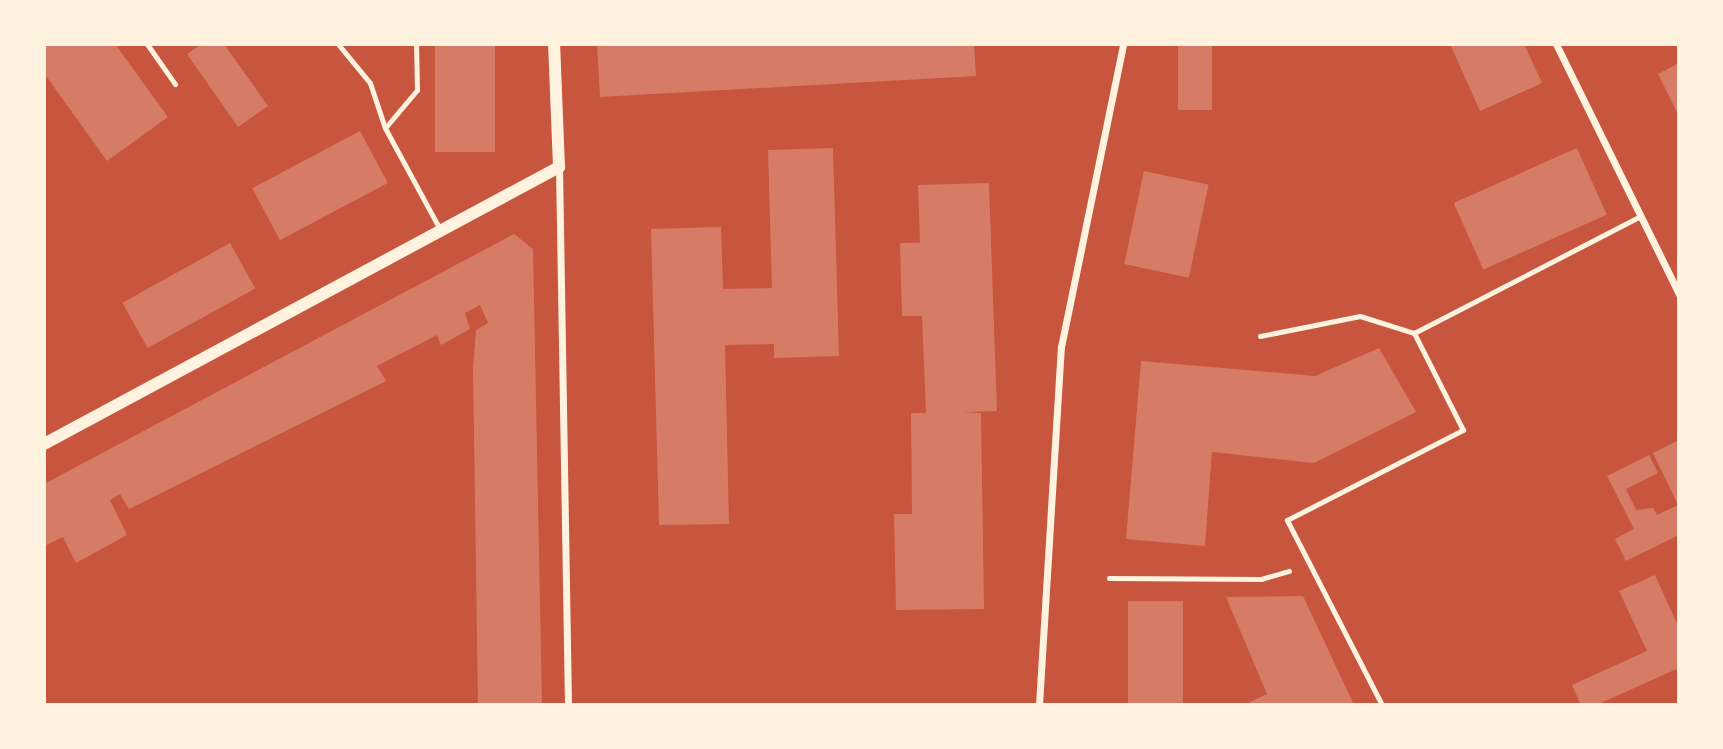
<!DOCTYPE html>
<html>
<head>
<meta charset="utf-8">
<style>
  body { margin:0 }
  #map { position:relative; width:1723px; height:749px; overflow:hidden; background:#c8553d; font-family:"Noto Sans",sans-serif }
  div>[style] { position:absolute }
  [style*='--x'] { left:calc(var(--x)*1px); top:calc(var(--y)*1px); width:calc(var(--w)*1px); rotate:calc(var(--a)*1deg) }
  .building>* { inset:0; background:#d67c66; transform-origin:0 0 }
  .path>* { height:4.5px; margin:-2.25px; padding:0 2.25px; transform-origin:2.25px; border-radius:2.25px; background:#fff3e0 }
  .service>* { height:5px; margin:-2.5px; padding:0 2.5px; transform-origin:2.5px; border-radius:2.5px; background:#fff3e0 }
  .minor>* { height:7px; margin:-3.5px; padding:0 3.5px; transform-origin:3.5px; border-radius:3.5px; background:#fff3e0 }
  .tertiary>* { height:12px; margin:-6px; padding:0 6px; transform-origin:6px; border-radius:6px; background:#fff3e0 }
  span { translate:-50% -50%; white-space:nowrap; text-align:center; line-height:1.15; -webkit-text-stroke:5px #fff3e0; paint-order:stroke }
  .frame { position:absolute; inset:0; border:46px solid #fff3e0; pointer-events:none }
</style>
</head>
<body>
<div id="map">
  <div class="building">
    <i style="clip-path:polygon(44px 44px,115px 44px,168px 117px,107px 161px,44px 73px)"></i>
    <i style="clip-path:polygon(202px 44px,224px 44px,268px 106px,238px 127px,187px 54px)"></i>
    <i style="left:435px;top:44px;width:60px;height:108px"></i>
    <i style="clip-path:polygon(597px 44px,974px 44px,976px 76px,600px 97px)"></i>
    <i style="left:1178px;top:44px;width:34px;height:66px"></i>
    <i style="clip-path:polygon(1450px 44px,1524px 44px,1542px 83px,1480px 111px)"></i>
    <i style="clip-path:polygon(1679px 63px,1679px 116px,1658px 74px)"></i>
    <i style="left:360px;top:131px;width:59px;height:122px;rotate:62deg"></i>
    <i style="clip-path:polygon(833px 148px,839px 356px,774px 358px,774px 344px,725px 345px,729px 524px,659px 525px,651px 229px,721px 227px,723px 289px,772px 288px,768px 150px)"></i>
    <i style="left:1577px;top:148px;width:73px;height:135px;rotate:66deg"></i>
    <i style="left:1144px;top:171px;width:66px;height:95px;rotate:12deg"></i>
    <i style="clip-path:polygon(989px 183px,997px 411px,962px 412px,981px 413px,984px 609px,896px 610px,894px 514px,912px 514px,911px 413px,926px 413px,922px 316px,902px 316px,900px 243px,920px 243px,918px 185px)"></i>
    <i style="clip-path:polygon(514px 234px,533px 249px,542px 705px,478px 705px,473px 367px,476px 330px,488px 323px,480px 305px,465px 313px,470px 329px,441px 345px,437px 335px,377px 366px,386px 381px,129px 509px,120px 494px,110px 500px,127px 535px,76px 563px,63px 537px,44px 546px,44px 484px)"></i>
    <i style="left:230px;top:243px;width:52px;height:123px;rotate:61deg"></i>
    <i style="clip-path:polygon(1379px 348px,1416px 412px,1314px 463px,1212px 452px,1205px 546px,1126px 539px,1141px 361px,1315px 376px)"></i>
    <i style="clip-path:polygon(1679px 440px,1679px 535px,1626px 561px,1615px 539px,1634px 529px,1607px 476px,1649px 455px,1658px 473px,1626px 489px,1636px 510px,1653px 508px,1657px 515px,1678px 505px,1653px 453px)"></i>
    <i style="clip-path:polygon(1655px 575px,1679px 628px,1679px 668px,1596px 705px,1581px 705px,1572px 685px,1647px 651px,1619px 591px)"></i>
    <i style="clip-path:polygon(1303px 596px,1354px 705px,1244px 705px,1267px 694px,1226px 597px)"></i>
    <i style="left:1128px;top:601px;width:55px;height:104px"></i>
  </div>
  <div class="path">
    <i style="--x:1109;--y:578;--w:152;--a:0.4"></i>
    <i style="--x:1261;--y:579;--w:29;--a:-16"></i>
  </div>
  <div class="service">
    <i style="--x:147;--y:44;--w:49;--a:55"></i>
    <i style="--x:338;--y:44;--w:50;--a:50.6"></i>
    <i style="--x:370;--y:83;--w:47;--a:71.6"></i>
    <i style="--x:385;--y:128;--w:117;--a:61.5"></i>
    <i style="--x:385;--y:128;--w:50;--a:-49.9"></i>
    <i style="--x:417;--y:90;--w:46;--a:-91.2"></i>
    <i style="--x:1260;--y:336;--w:102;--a:-11.3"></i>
    <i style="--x:1360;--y:316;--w:57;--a:17.5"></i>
    <i style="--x:1382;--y:705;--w:208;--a:-117.2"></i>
    <i style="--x:1287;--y:520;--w:198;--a:-27.1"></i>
    <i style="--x:1463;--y:430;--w:109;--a:-116.8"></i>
    <i style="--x:1414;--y:333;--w:255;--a:-27.3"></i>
  </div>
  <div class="minor">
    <i style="--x:1556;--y:44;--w:279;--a:63.8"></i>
    <i style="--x:559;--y:167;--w:538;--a:89.04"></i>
    <i style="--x:1039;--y:705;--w:359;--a:-86.5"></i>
    <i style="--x:1061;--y:347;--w:309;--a:-78.4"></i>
  </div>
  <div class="tertiary">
    <i style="--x:44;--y:444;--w:585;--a:-28.27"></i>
    <i style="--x:559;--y:167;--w:123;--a:-92.3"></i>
  </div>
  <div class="frame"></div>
</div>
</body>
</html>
